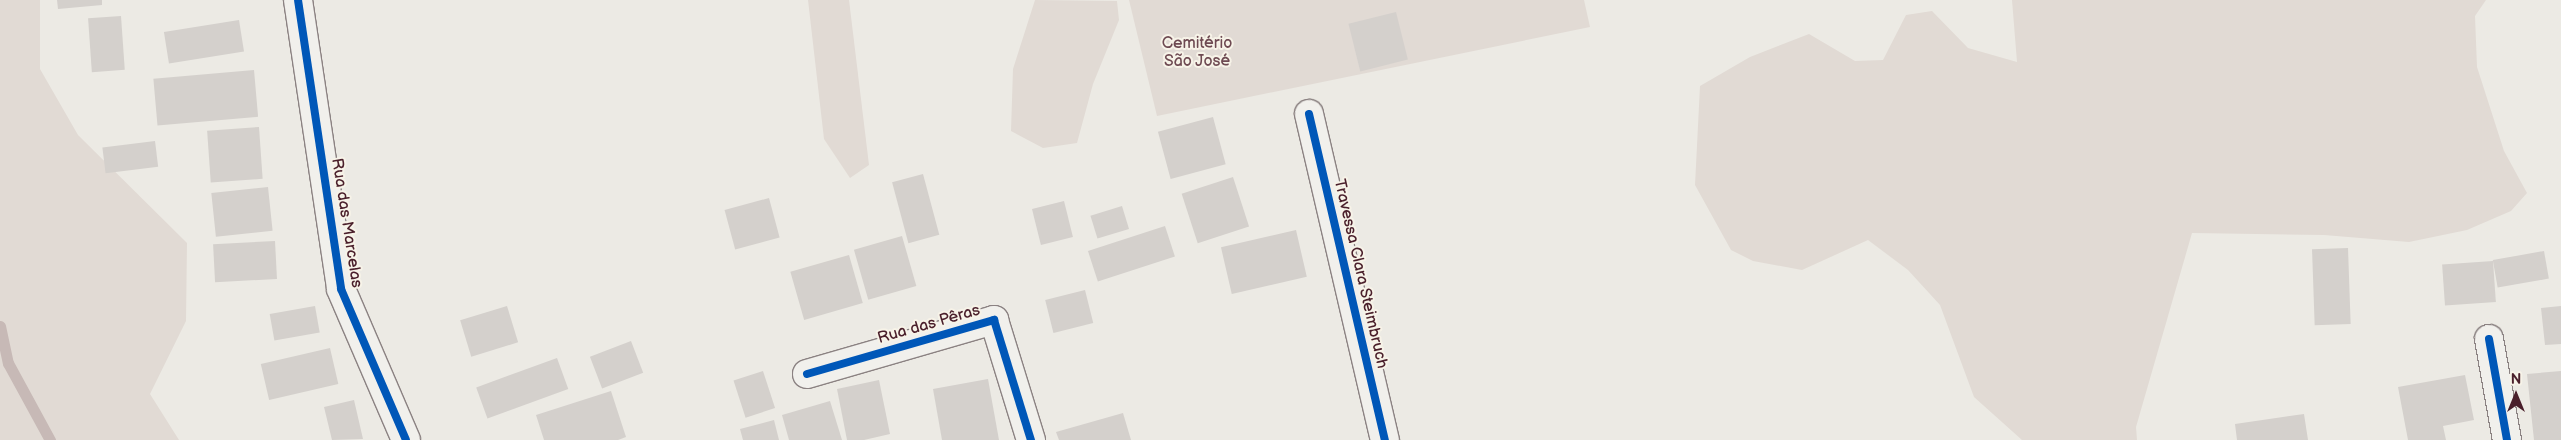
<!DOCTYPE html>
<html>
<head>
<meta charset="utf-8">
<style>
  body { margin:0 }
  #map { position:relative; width:2561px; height:440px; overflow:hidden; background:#eceae4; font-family:"Balsamiq Sans",sans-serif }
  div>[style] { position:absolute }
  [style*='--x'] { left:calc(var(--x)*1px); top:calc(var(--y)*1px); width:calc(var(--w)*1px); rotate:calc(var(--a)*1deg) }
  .green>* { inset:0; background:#e1dad4 }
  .stream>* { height:11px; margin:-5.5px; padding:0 5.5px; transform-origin:5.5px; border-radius:5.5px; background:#c7b9b6 }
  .building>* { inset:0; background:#d4d0cc; transform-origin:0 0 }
  .roads { filter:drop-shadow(1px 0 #8b8282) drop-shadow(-1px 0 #8b8282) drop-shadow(0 1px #8b8282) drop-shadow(0 -1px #8b8282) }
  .minor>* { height:28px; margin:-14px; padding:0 14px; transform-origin:14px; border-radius:14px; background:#f1f0ec }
  .cycleway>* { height:8px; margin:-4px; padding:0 4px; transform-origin:4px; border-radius:4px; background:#0057b8 }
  span { translate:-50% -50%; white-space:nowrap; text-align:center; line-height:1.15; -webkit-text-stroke:4px #f7f3e8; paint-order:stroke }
  .park-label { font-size:16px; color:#6e4a52 }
  .street-label { font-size:16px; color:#4a1f2b }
  .north { position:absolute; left:2491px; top:370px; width:50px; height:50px; -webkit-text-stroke:4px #f7f3e8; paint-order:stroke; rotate:0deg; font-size:14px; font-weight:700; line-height:20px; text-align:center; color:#4a1f2b }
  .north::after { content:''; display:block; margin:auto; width:18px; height:22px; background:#4a1f2b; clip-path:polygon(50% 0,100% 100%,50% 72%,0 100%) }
</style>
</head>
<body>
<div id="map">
  <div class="green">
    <i style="clip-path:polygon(0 0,40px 0,40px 69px,78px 135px,187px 243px,186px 321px,150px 394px,179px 440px,0 440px)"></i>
    <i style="clip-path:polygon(808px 0,849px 0,869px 165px,850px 178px,824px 139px)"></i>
    <i style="clip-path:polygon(1035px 0,1117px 1px,1119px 20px,1093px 84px,1077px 143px,1043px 148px,1011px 131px,1013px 69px)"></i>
    <i style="clip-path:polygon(1129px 0,1584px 0,1590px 27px,1157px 116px)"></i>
    <i style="clip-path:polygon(2012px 0,2486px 0,2475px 16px,2477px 67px,2504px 151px,2527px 193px,2511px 211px,2467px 230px,2409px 242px,2324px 235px,2192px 233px,2136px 427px,2137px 440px,2022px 440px,1974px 397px,1940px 305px,1908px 270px,1868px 240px,1802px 270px,1753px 261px,1731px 250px,1695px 185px,1700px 86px,1750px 57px,1809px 34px,1855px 61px,1883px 60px,1906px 15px,1932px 11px,1968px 48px,2017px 62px)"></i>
  </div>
  <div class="stream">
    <i style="--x:0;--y:326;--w:38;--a:78"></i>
    <i style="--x:8;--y:363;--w:88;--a:61.4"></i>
  </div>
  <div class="building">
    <i style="clip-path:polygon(57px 0,102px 0,102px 5px,58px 9px)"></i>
    <i style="left:1396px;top:12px;width:49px;height:49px;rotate:76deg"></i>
    <i style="left:121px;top:16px;width:54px;height:33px;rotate:86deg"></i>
    <i style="left:239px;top:20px;width:32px;height:76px;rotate:81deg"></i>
    <i style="left:254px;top:70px;width:47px;height:101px;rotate:85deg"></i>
    <i style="left:1213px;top:117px;width:49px;height:57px;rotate:75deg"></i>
    <i style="left:259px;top:127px;width:52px;height:52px;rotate:86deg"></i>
    <i style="left:155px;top:141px;width:26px;height:53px;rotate:83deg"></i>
    <i style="left:923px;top:174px;width:63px;height:32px;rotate:75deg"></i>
    <i style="left:1233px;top:177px;width:52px;height:54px;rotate:72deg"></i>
    <i style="left:268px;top:187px;width:44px;height:57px;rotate:84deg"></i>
    <i style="left:769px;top:198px;width:41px;height:46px;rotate:75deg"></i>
    <i style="left:1064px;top:201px;width:37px;height:33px;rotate:76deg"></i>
    <i style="left:1122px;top:206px;width:24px;height:33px;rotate:73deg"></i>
    <i style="left:1165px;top:226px;width:32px;height:81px;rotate:72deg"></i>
    <i style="left:1296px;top:230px;width:48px;height:77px;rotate:77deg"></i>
    <i style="left:902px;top:236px;width:52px;height:50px;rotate:74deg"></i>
    <i style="left:275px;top:241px;width:38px;height:62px;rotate:87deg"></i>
    <i style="left:2348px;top:248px;width:76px;height:36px;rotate:88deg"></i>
    <i style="left:2544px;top:251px;width:28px;height:52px;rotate:80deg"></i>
    <i style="left:849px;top:255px;width:50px;height:61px;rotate:74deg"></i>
    <i style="left:2493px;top:261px;width:41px;height:51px;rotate:86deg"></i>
    <i style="left:1085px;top:290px;width:34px;height:41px;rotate:76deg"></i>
    <i style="left:315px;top:306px;width:27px;height:46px;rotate:80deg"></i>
    <i style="left:507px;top:306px;width:38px;height:49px;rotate:73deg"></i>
    <i style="clip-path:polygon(2561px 306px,2561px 344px,2545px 345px,2541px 308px)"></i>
    <i style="left:631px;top:341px;width:34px;height:44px;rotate:69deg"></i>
    <i style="left:330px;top:348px;width:37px;height:71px;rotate:77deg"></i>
    <i style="left:557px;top:358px;width:33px;height:86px;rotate:70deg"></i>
    <i style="left:763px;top:371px;width:39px;height:31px;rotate:72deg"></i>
    <i style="clip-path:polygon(2561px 371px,2561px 440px,2534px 440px,2527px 374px)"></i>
    <i style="clip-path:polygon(2465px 375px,2474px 420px,2443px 426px,2446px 440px,2408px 440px,2398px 387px)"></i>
    <i style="clip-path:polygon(988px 379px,999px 440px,942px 440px,933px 389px)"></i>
    <i style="clip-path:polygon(879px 380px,890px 434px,864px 440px,847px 440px,837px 389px)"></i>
    <i style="clip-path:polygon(611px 391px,626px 437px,618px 440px,544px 440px,536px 415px)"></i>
    <i style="clip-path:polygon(354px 400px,363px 439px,332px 440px,324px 407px)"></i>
    <i style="clip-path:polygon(830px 401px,842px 440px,789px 440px,782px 415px)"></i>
    <i style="clip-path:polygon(1123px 413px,1131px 440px,1059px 440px,1056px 432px)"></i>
    <i style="clip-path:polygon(2304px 414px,2308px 440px,2237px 440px,2235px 424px)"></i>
    <i style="clip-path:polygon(774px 420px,779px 440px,743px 440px,740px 429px)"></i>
  </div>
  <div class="roads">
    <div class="minor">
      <i style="--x:298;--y:0;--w:292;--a:81.5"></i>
      <i style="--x:341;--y:289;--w:164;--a:66.7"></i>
      <i style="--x:1309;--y:114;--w:335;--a:76.9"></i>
      <i style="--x:2489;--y:339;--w:103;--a:79.9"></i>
      <i style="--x:807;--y:374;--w:195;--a:-16.1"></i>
      <i style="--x:994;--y:320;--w:126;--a:72.9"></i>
    </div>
  </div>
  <div class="cycleway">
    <i style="--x:298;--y:0;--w:292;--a:81.5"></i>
    <i style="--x:341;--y:289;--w:164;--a:66.7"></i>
    <i style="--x:1309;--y:114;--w:335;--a:76.9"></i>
    <i style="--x:2489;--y:339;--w:103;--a:79.9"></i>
    <i style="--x:807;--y:374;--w:195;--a:-16.1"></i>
    <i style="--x:994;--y:320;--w:126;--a:72.9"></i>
  </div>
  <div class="park-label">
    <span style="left:1197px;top:53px">Cemitério<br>São José</span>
  </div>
  <div class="street-label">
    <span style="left:346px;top:223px;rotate:81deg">Rua das Marcelas</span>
    <span style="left:1360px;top:274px;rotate:77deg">Travessa Clara Steimbruch</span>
    <span style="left:929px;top:325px;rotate:-16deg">Rua das Pêras</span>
  </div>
  <div class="north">N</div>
</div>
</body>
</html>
